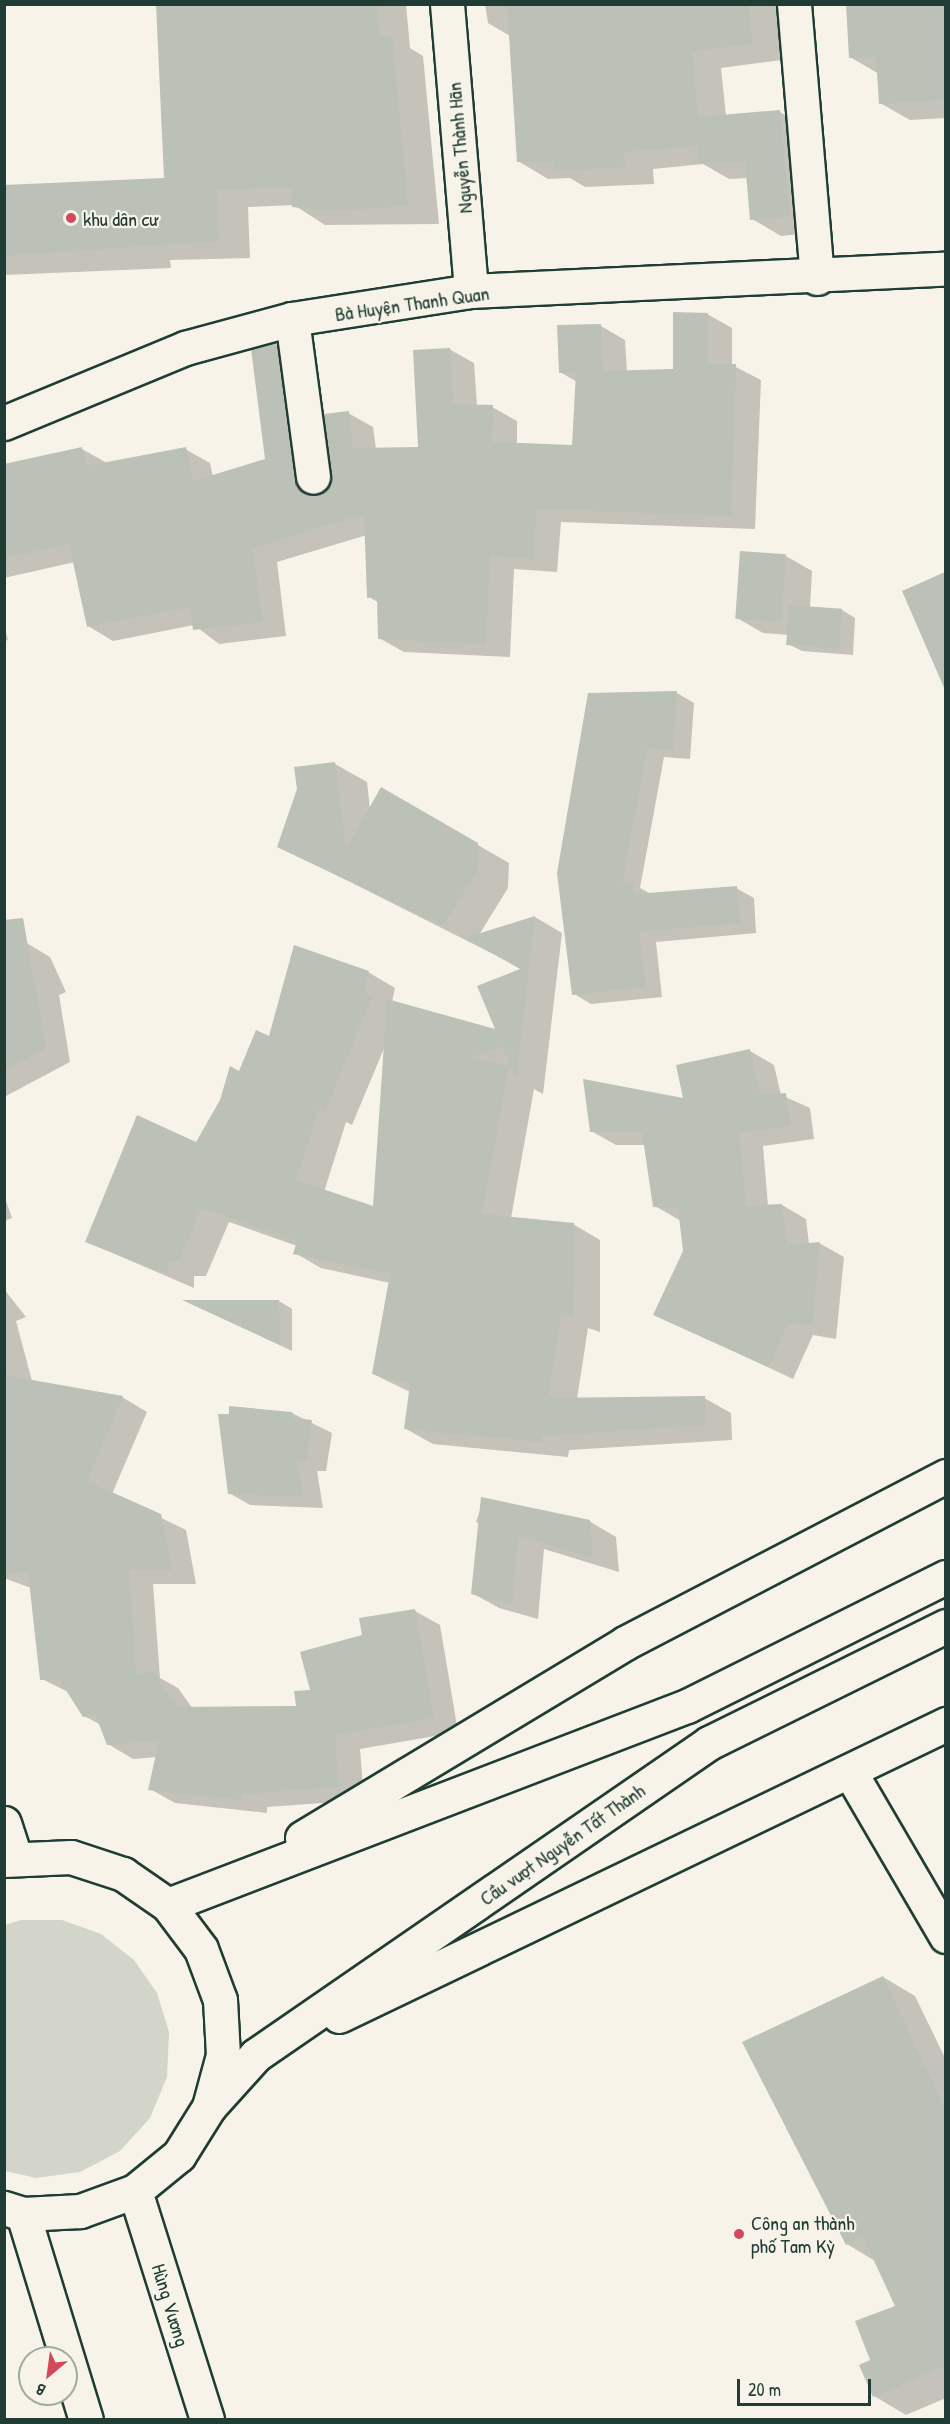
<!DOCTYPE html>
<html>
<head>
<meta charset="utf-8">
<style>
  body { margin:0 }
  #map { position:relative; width:950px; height:2424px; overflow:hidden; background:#f7f3e8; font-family:"Patrick Hand",sans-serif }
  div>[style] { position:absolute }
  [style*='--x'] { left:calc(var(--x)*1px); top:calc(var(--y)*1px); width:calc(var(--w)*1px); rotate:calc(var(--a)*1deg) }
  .green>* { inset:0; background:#d3d5ca }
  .shadow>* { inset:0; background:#0003 }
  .building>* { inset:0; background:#bbc1b6; transform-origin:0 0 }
  .roads { filter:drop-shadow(2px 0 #1f3d34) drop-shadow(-2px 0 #1f3d34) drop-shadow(0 2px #1f3d34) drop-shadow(0 -2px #1f3d34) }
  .minor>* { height:33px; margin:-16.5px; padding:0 16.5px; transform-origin:16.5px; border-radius:16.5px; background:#f7f3e8 }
  .major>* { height:33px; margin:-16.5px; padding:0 16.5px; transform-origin:16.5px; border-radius:16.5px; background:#f7f3e8 }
  .dots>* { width:16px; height:16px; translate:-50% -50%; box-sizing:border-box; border:3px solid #f7f3e8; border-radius:50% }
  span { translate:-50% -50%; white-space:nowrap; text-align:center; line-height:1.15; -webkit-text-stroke:4.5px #f7f3e8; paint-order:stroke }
  .street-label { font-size:20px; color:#1f3d34 }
  .poi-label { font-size:20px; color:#1f3d34 }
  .left { translate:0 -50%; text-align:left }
  .frame { position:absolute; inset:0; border:6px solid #1f3d34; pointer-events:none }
  .north { position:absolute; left:18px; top:2346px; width:60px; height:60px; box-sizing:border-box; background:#f7f3e8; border:2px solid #a1aaa0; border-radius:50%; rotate:209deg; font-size:16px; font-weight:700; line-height:24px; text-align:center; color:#1f3d34 }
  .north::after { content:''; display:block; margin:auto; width:21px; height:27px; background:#d1495b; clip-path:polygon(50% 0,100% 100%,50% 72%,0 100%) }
  .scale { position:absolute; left:737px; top:2379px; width:134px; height:27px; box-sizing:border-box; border:3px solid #1f3d34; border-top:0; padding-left:8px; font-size:18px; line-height:21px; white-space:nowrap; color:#1f3d34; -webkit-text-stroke:4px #f7f3e8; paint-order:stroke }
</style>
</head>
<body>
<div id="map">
  <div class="green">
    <i style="clip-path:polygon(21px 1920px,62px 1920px,101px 1934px,134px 1960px,157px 1993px,169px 2032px,167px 2077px,150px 2118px,120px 2151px,80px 2172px,36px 2178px,5px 2171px,5px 1925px)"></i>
  </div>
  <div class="shadow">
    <i style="clip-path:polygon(158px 4px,406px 4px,410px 48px,423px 56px,439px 224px,325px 225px,294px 205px,248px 207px,250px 258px,170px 260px,171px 268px,4px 275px,4px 187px,166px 180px)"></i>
    <i style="clip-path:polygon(485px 4px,777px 4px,782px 60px,721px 68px,726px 116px,780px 112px,809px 129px,819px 232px,781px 236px,752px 219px,748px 178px,729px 179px,703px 164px,653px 169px,654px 184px,585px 187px,570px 178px,548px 179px,518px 161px,510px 36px,488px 23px)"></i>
    <i style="clip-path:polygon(848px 4px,946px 4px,946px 118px,910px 120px,880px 103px,879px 74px,850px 57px)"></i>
    <i style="clip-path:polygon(707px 314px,732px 328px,732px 365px,761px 380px,755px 529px,561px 522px,557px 572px,514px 569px,510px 657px,404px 652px,379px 638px,379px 603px,369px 597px,367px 535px,277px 562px,286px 636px,219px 644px,194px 625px,113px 641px,88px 626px,75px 562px,4px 578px,4px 465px,82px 449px,107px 463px,185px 449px,210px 463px,213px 477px,266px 461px,276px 344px,301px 359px,319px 496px,333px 475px,348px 413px,373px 427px,376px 449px,420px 449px,449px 349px,474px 363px,477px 406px,492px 407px,517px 421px,517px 445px,574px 446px,577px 382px,560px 372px,601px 326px,625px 340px,627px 372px,675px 371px)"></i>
    <i style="clip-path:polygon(786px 556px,812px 571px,810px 608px,842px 610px,855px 618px,853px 655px,802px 651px,788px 644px,789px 635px,763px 633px,737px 618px)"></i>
    <i style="clip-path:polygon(946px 573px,946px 687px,904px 592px)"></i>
    <i style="clip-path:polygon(4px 625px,8px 640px,4px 641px)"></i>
    <i style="clip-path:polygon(677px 693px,694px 703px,690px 759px,664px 757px,640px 888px,651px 894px,736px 888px,754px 898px,756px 933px,656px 942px,662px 997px,591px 1004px,574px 994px,558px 873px)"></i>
    <i style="clip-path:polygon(evenodd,335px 764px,367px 782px,370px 809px,381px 789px,509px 863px,508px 888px,479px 935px,535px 917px,562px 933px,543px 1094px,534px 1089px,511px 1218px,573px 1224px,600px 1240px,600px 1332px,588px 1328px,577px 1399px,704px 1398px,731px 1413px,732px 1440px,569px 1450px,568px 1457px,433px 1444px,406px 1429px,410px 1392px,373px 1374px,390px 1283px,321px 1268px,295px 1253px,297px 1246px,229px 1222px,206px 1276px,194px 1276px,194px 1288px,87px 1242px,197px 1144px,240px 1073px,270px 1038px,368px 972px,395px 988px,392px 1002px,498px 1032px,523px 969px,279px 846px,335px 764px,385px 1046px,374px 1208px,324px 1192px,346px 1122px,352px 1125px,385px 1046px)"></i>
    <i style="clip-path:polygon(25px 942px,50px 957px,66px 992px,59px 995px,70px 1062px,4px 1097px,4px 950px)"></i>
    <i style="clip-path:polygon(750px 1051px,774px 1065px,781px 1095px,810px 1108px,814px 1139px,763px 1146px,768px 1206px,782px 1205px,806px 1219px,809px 1244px,819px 1243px,844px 1257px,836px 1339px,813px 1335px,793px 1379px,655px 1314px,684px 1251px,681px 1221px,655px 1206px,646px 1145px,616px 1145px,591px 1131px,685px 1100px)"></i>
    <i style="clip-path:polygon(4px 1195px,12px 1218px,4px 1221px)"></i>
    <i style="clip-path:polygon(4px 1289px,26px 1317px,16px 1321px,32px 1381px,122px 1397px,147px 1412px,112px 1494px,186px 1530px,196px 1584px,153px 1584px,160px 1678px,178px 1688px,193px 1709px,297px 1708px,364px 1636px,415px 1611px,440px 1625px,458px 1732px,360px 1749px,364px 1800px,267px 1807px,267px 1813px,175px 1803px,150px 1789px,157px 1757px,133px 1759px,108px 1744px,101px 1725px,84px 1716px,70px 1693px,42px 1679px,31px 1588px,4px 1578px)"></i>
    <i style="clip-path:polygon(279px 1301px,292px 1309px,292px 1351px,188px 1302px)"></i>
    <i style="clip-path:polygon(292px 1413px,332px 1433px,326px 1471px,317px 1471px,323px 1508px,250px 1505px,229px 1493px)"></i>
    <i style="clip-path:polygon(484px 1499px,589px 1521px,616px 1537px,619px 1572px,544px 1549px,538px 1619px,499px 1608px,472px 1593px,481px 1525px,476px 1522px)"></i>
    <i style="clip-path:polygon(883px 1977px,915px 1996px,946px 2060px,946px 2398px,906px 2415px,874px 2396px,872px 2361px,897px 2307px,875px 2261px,847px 2244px)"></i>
  </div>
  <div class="building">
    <i style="clip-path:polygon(156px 4px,377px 4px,380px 37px,392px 36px,408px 206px,327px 211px,292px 207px,291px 187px,217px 190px,219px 241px,4px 256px,4px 185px,164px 178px)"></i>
    <i style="clip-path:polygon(507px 4px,748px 4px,753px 44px,692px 51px,698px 117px,780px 110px,790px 216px,750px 220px,745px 162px,698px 163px,697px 146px,624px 152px,625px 167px,553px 171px,553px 162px,517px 162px)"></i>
    <i style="clip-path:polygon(846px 4px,945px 4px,945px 100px,879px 104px,876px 57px,849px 58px)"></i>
    <i style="clip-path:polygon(673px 312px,708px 313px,708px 364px,736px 364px,731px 516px,537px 509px,533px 559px,490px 556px,486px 644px,378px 639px,377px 597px,367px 598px,364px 514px,253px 548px,262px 622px,193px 630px,190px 607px,87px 627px,69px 544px,4px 558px,4px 464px,82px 447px,86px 466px,186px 447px,193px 481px,265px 459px,251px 349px,276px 343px,294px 479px,299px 489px,315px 496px,325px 491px,332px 475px,324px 414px,349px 411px,353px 448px,418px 447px,413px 350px,450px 348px,453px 404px,493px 405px,492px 442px,572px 445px,576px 372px,559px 373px,557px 325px,601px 324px,603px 371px,673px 369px)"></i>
    <i style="left:740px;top:551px;width:46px;height:68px;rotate:4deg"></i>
    <i style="clip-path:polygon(945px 572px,945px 690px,902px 591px)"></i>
    <i style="left:789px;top:605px;width:53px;height:40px;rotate:4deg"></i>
    <i style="clip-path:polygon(677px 691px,673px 750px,647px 748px,622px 884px,634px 882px,635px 894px,737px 886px,740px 923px,639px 932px,646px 987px,572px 995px,557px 873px,588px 693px)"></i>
    <i style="clip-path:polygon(335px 762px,346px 849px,381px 787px,478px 843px,477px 870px,443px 926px,277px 847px,297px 789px,294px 767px)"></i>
    <i style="clip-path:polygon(535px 916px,516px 1080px,502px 1046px,469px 1058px,509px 1065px,482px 1214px,574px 1223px,573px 1318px,561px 1314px,548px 1398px,705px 1396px,706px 1425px,542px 1436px,542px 1442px,404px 1429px,410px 1384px,372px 1374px,390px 1274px,293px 1254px,297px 1241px,201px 1208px,179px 1261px,168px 1261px,167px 1274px,85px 1242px,137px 1115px,196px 1142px,220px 1100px,230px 1066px,239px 1071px,256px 1030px,269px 1036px,294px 945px,369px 971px,364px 993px,373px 995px,325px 1111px,319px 1108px,296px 1180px,373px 1206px,387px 999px,495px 1029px,477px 986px,520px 969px,465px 938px)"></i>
    <i style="clip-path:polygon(23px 918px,46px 1048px,4px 1070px,4px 920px)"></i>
    <i style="clip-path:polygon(750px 1049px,760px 1095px,786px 1093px,790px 1126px,739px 1133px,746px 1206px,782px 1204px,787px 1245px,820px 1242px,812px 1326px,789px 1322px,768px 1367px,653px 1315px,683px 1251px,678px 1208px,653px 1207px,642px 1132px,590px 1132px,583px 1079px,683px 1098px,676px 1065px)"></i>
    <i style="clip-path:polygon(182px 1300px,279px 1300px,280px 1345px)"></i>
    <i style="clip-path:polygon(4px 1375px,123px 1396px,87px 1481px,161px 1514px,172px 1570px,129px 1570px,136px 1674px,152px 1671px,178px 1707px,296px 1706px,294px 1691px,310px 1690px,300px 1652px,362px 1635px,359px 1618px,415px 1609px,434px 1718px,335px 1735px,339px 1787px,242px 1794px,242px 1800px,148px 1790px,159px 1741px,107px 1745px,95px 1714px,83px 1717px,59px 1679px,40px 1680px,28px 1572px,4px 1574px)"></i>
    <i style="clip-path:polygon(229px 1406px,292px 1412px,293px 1418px,312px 1420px,306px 1461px,297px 1460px,303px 1497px,228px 1494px,218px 1414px,229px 1414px)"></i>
    <i style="clip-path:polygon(481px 1497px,590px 1520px,593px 1558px,518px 1535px,512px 1605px,471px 1594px)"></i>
    <i style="clip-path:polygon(883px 1976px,945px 2109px,945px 2366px,873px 2397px,859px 2365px,870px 2360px,855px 2321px,895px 2306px,863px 2237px,846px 2245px,742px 2042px)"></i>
  </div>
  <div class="roads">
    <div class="minor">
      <i style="--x:447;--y:4;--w:288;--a:85.2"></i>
      <i style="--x:794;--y:4;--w:275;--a:85.2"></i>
      <i style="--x:292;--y:319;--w:159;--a:82.4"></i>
      <i style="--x:4;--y:423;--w:196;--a:-22.5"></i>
      <i style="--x:185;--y:348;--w:111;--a:-15.2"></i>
      <i style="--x:292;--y:319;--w:181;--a:-8.9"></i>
      <i style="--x:471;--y:291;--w:476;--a:-2.7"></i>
      <i style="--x:850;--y:1772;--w:190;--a:59.7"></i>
    </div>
    <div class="major">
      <i style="--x:4;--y:1823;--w:36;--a:72"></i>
      <i style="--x:302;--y:1838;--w:377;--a:-31.1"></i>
      <i style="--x:625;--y:1643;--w:362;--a:-27.5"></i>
      <i style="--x:4;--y:1860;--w:67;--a:-2.6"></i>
      <i style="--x:71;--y:1857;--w:55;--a:18.1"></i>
      <i style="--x:123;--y:1874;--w:55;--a:34.6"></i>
      <i style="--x:168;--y:1905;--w:55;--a:53.1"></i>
      <i style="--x:201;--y:1949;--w:54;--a:69.6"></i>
      <i style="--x:220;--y:2000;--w:55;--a:86.9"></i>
      <i style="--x:223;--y:2055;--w:54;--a:105.1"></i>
      <i style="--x:209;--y:2107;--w:57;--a:122"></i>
      <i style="--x:179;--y:2155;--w:57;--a:140.7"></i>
      <i style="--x:135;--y:2191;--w:59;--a:160"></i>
      <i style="--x:80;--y:2211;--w:57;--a:177"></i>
      <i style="--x:23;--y:2214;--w:20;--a:-162"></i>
      <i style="--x:168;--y:1905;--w:556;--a:-20.98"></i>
      <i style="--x:687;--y:1706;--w:289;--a:-26.5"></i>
      <i style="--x:339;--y:2016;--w:674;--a:-25.69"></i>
      <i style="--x:209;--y:2107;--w:70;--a:-47.9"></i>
      <i style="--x:256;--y:2055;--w:550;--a:-34.56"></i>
      <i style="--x:709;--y:1743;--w:264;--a:-26.3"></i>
      <i style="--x:135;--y:2191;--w:240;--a:72.5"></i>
      <i style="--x:23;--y:2214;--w:215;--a:73"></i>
    </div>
  </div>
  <div class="dots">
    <i style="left:71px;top:218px;background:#d1495b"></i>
    <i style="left:739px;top:2234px;background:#d1495b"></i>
  </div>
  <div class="street-label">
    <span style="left:459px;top:148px;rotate:-95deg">Nguyễn Thành Hãn</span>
    <span style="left:412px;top:303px;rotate:-8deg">Bà Huyện Thanh Quan</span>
    <span style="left:562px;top:1844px;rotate:-35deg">Cầu vượt Nguyễn Tất Thành</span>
    <span style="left:171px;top:2305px;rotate:73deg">Hùng Vương</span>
  </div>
  <div class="poi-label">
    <span class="left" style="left:83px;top:218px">khu dân cư</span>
    <span class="left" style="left:751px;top:2234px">Công an thành<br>phố Tam Kỳ</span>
  </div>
  <div class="frame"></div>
  <div class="north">B</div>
  <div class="scale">20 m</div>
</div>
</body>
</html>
